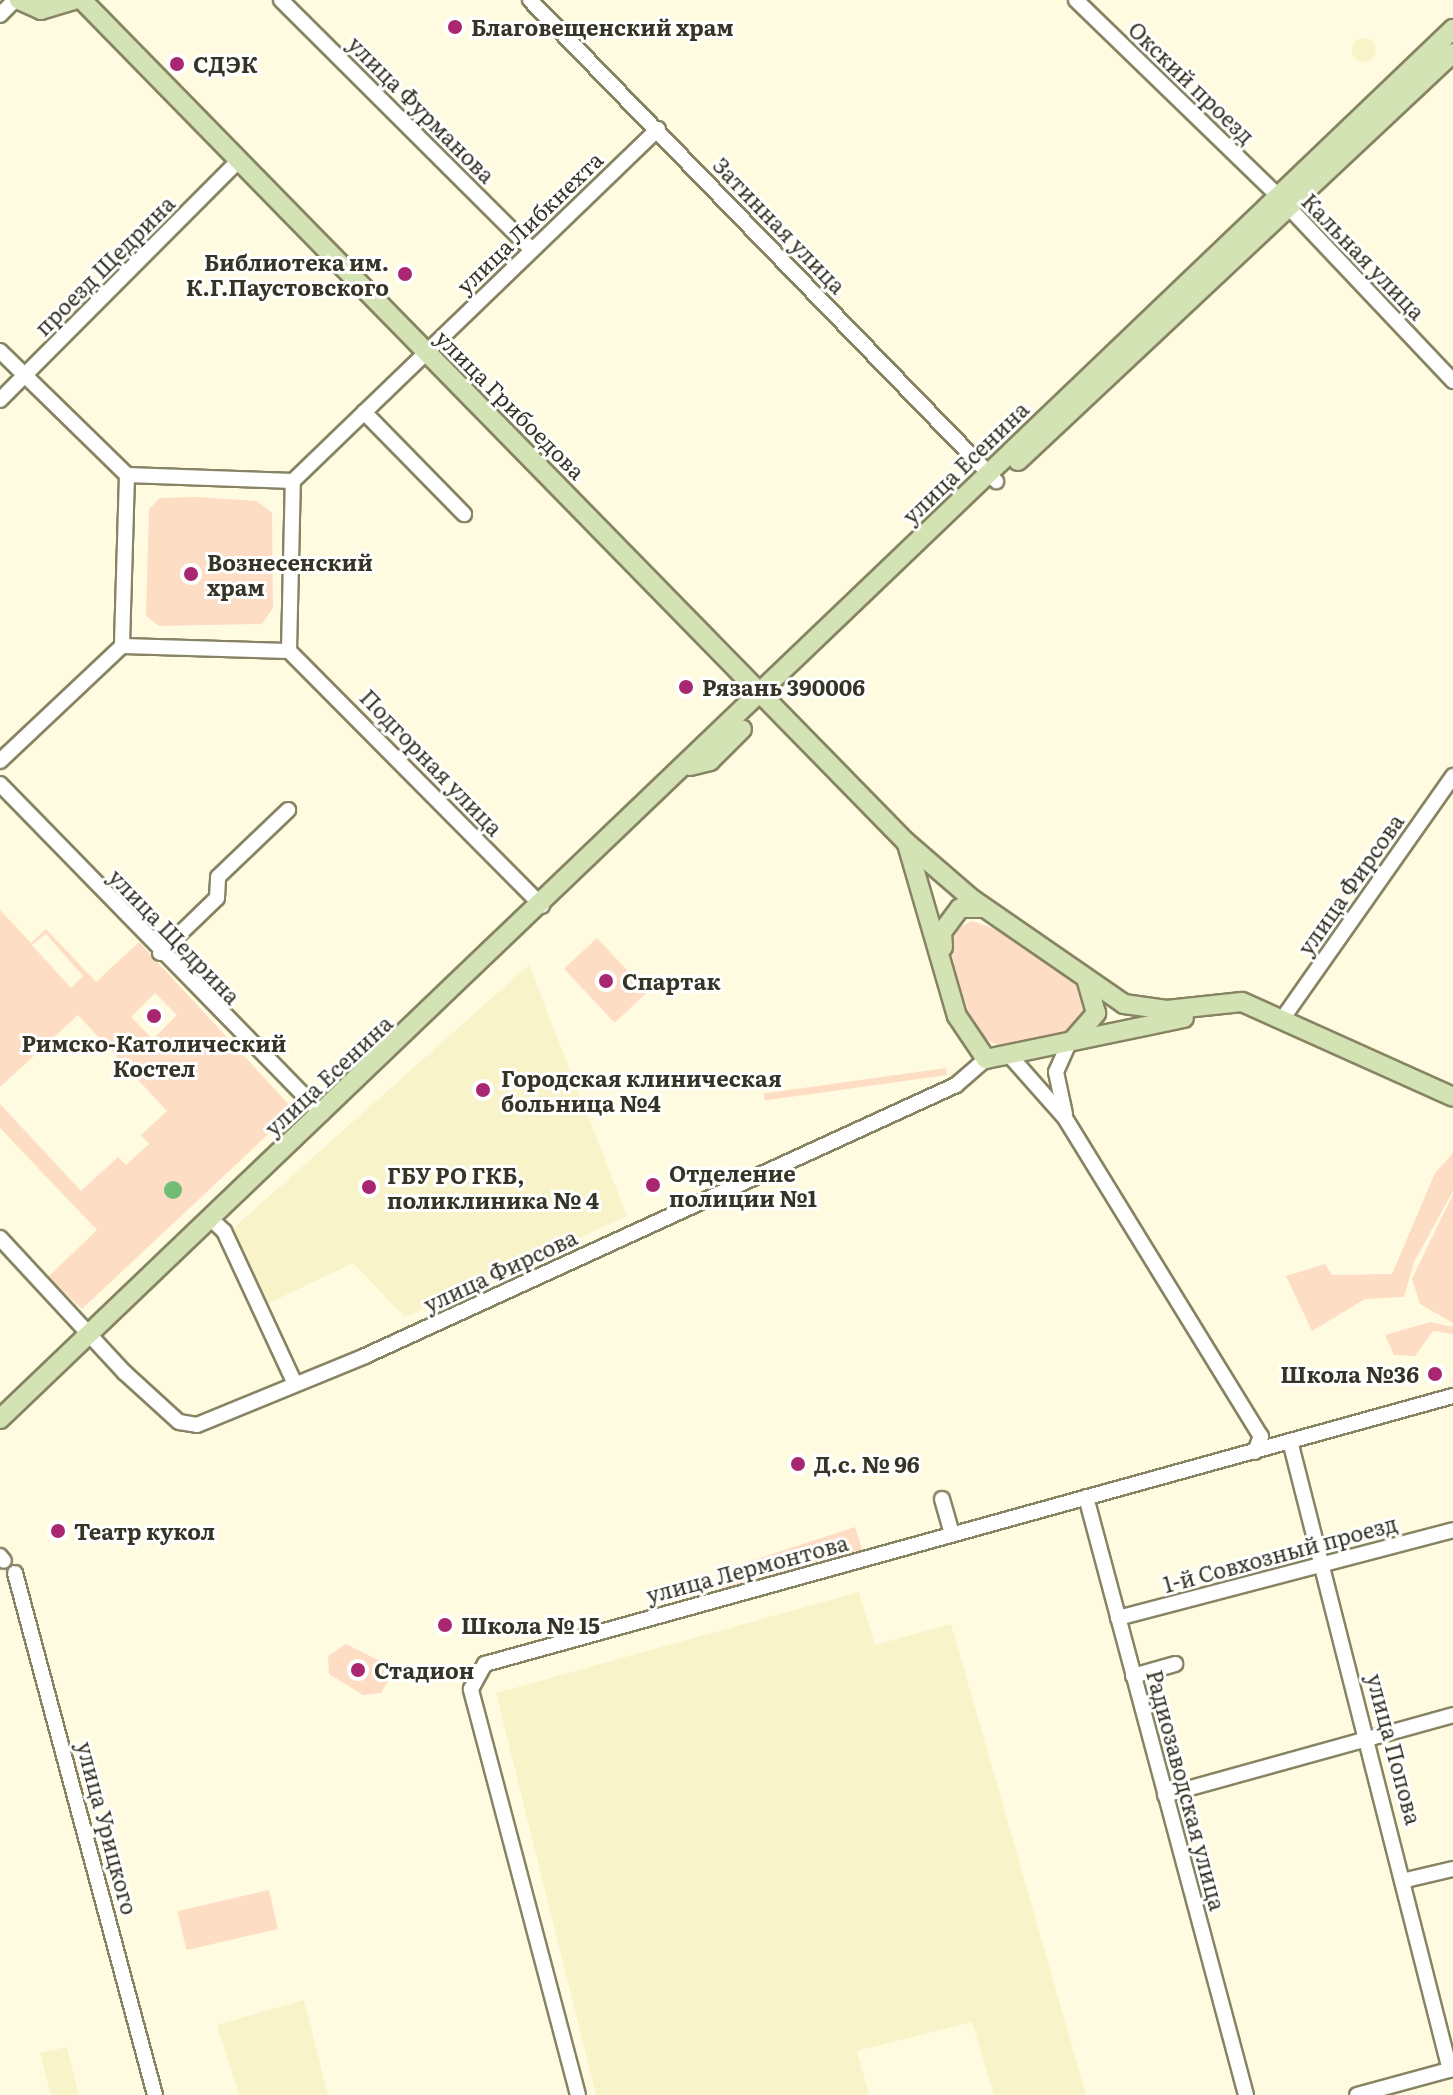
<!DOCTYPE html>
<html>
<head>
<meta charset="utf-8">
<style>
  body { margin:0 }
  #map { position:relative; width:1453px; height:2095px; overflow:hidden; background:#fffbe0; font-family:Literata,serif }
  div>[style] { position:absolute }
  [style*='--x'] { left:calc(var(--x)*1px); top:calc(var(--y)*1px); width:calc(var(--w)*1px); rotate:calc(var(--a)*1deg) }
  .built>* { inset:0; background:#f8f3c9 }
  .round { border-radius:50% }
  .green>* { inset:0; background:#feddc5; transform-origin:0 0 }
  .water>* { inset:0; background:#71bd76 }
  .roads { filter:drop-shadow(2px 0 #878464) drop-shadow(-2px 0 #878464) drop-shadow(0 2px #878464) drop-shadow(0 -2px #878464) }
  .minor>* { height:14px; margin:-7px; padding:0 7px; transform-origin:7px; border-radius:7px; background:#fff }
  .major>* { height:18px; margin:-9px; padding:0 9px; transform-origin:9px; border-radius:9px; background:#d4e3b3 }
  .dots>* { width:22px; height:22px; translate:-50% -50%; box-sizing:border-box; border:4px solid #fff; border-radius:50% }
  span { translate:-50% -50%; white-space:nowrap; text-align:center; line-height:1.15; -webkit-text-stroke:6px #fff; paint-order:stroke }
  .poi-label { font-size:22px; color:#353426; font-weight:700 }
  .left { translate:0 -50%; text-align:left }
  .right { translate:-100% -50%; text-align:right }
  .street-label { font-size:22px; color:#353426 }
</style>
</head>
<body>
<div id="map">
  <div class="built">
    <i class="round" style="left:1352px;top:38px;width:24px;height:24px"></i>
    <i style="clip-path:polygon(529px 965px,627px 1216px,405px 1317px,353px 1263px,263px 1306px,230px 1231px)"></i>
    <i style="clip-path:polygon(859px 1592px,875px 1645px,951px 1624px,1086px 2095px,994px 2095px,972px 2022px,857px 2051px,869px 2095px,596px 2095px,496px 1693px)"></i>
    <i style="clip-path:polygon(304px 2000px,328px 2095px,239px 2095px,217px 2025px)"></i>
    <i style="clip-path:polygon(67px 2047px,79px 2095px,51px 2095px,40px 2053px)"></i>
  </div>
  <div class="green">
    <i style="clip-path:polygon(196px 497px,257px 501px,272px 513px,273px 608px,262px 624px,159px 626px,146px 616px,149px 509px,160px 498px)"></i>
    <i style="clip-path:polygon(evenodd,0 910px,31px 943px,46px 929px,96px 982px,139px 942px,294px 1110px,82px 1309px,48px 1277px,97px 1230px,0 1128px,0 1104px,81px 1191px,118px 1157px,126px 1165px,149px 1144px,141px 1135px,167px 1111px,78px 1015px,0 1087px,0 910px,46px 934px,83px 976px,71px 988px,32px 945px,46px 934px,0 910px,155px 993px,177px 1015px,153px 1039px,131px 1017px,155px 993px)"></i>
    <i style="clip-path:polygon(972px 921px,1016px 936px,1080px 981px,1089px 1013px,1073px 1031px,1002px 1047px,977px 1035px,950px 960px,956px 929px)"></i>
    <i style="left:597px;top:938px;width:74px;height:45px;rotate:47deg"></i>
    <i style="left:946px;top:1068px;width:7px;height:184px;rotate:82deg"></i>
    <i style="clip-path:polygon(1453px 1153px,1453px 1191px,1414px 1262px,1404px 1297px,1365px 1299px,1312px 1331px,1286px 1276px,1325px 1264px,1332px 1275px,1392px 1274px,1435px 1173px)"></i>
    <i style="clip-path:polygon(1453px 1194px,1453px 1323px,1420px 1304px,1412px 1279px)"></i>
    <i style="clip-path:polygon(1430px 1322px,1453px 1327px,1453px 1334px,1433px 1331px,1415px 1356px,1394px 1355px,1385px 1335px)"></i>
    <i style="left:855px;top:1527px;width:29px;height:146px;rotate:72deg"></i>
    <i style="clip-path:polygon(346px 1644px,384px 1663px,390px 1678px,381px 1693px,363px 1695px,329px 1674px,328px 1656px)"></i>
    <i style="left:269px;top:1890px;width:40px;height:94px;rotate:77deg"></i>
  </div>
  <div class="water">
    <i class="round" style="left:164px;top:1181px;width:18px;height:18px"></i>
  </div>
  <div class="roads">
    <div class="minor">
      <i style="--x:281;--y:0;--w:354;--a:44.9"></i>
      <i style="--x:530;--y:0;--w:670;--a:45.91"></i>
      <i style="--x:1076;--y:0;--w:281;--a:44.1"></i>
      <i style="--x:1278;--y:196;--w:255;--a:46.6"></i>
      <i style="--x:0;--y:15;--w:21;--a:-45"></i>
      <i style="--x:0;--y:351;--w:177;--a:44.3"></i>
      <i style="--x:0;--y:400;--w:337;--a:-45.1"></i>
      <i style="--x:364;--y:412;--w:143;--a:45.6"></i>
      <i style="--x:293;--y:481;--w:507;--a:-43.96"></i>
      <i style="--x:289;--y:651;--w:359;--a:45.2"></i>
      <i style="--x:0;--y:761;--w:168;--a:-43.3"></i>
      <i style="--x:122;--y:646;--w:167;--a:1.7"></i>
      <i style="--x:289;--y:651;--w:170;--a:-88.7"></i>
      <i style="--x:293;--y:481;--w:166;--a:-177.9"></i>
      <i style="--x:127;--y:475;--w:171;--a:91.7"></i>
      <i style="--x:0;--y:784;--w:461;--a:45.7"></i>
      <i style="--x:160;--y:953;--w:79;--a:-44"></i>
      <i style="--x:217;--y:898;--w:21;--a:-87"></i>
      <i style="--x:218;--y:877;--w:97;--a:-43.7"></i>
      <i style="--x:1283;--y:1018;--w:296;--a:-54.9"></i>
      <i style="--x:1011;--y:1057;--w:81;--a:48.5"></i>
      <i style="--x:1065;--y:1118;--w:374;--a:58.4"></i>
      <i style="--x:1261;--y:1436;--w:17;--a:111"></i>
      <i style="--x:1065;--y:1114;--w:43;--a:-102.1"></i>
      <i style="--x:1056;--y:1072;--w:30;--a:-66"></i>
      <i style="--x:211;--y:1219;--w:18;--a:43"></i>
      <i style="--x:224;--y:1231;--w:169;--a:65.1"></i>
      <i style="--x:0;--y:1238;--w:183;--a:47.2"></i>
      <i style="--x:124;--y:1372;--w:74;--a:42.3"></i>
      <i style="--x:179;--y:1422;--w:18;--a:9"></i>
      <i style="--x:197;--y:1425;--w:182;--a:-22.3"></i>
      <i style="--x:365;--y:1356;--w:650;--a:-24.63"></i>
      <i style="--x:956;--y:1085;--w:40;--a:-41"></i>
      <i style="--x:1290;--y:1441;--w:649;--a:75.73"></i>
      <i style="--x:1086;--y:1497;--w:619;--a:75.02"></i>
      <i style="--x:942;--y:1499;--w:36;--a:74"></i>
      <i style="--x:0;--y:1556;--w:6;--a:51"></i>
      <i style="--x:15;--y:1573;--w:540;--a:74.99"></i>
      <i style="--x:1118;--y:1618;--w:346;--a:-14.7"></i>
      <i style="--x:1133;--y:1676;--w:44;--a:-15.9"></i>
      <i style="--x:1165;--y:1795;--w:299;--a:-15.5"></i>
      <i style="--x:1406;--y:1880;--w:48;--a:-13.2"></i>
      <i style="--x:578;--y:2095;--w:420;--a:-104.8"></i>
      <i style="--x:471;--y:1689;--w:29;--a:-61"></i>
      <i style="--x:485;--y:1664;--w:1004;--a:-15.48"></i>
      <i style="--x:1357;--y:2095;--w:99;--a:-15.2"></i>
    </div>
    <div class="major">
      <i style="--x:19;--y:0;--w:24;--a:24"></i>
      <i style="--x:41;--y:10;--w:34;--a:-17"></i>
      <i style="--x:82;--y:0;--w:1178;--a:45.62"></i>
      <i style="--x:906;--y:842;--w:87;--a:40.8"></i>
      <i style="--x:972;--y:899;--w:185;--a:34.6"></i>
      <i style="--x:1124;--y:1004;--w:43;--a:7.9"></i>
      <i style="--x:1167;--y:1010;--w:75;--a:-6.1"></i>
      <i style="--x:1242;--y:1002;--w:231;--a:24.2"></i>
      <i style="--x:1018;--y:461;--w:596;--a:-43.17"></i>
      <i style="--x:690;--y:766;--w:21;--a:-14"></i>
      <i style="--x:710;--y:761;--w:45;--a:-45"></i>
      <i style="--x:907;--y:844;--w:179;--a:73.8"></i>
      <i style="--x:957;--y:1016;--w:52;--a:56"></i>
      <i style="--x:986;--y:1059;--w:202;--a:-11.7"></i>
      <i style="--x:943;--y:947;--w:15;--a:-94"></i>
      <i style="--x:942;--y:932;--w:30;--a:-53"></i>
      <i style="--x:960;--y:908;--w:24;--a:0"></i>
      <i style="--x:1072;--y:1041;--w:37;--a:-49"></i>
      <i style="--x:1096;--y:1013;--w:35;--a:-106"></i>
      <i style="--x:0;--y:1419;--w:2011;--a:-43.73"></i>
    </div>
  </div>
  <div class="dots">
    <i style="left:455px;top:27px;background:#a92670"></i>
    <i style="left:177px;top:64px;background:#a92670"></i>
    <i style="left:405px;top:274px;background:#a92670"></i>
    <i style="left:191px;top:574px;background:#a92670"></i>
    <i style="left:686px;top:687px;background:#a92670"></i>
    <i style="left:606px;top:981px;background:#a92670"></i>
    <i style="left:154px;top:1016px;background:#a92670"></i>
    <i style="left:483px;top:1090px;background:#a92670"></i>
    <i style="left:653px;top:1185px;background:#a92670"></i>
    <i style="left:369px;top:1187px;background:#a92670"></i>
    <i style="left:1435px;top:1374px;background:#a92670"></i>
    <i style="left:798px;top:1464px;background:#a92670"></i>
    <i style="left:58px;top:1531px;background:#a92670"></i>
    <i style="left:445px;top:1625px;background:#a92670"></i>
    <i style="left:358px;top:1670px;background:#a92670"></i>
  </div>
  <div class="poi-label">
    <span class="left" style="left:471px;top:27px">Благовещенский храм</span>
    <span class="left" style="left:193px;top:64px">СДЭК</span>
    <span class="right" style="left:389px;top:274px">Библиотека им.<br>К.Г.Паустовского</span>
    <span class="left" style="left:207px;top:574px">Вознесенский<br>храм</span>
    <span class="left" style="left:702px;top:687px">Рязань 390006</span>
    <span class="left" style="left:622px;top:981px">Спартак</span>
    <span style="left:154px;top:1055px">Римско-Католический<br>Костел</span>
    <span class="left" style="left:501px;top:1090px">Городская клиническая<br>больница №4</span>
    <span class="left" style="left:669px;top:1185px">Отделение<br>полиции №1</span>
    <span class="left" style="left:387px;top:1187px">ГБУ РО ГКБ,<br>поликлиника № 4</span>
    <span class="right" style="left:1419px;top:1374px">Школа №36</span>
    <span class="left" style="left:814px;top:1464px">Д.с. № 96</span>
    <span class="left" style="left:74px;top:1531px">Театр кукол</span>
    <span class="left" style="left:461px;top:1625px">Школа № 15</span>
    <span class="left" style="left:374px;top:1670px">Стадион</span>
  </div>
  <div class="street-label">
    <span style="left:1192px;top:82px;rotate:44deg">Окский проезд</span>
    <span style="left:422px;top:109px;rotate:45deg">улица Фурманова</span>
    <span style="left:529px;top:222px;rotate:-44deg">улица Либкнехта</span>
    <span style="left:780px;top:225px;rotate:46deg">Затинная улица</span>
    <span style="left:1364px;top:256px;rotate:46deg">Кальная улица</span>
    <span style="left:104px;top:265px;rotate:-45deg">проезд Щедрина</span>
    <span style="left:511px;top:404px;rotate:45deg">улица Грибоедова</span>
    <span style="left:965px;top:462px;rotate:-44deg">улица Есенина</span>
    <span style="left:432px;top:762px;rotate:46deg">Подгорная улица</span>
    <span style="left:1350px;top:884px;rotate:-55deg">улица Фирсова</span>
    <span style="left:175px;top:936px;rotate:46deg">улица Щедрина</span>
    <span style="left:328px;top:1075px;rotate:-43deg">улица Есенина</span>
    <span style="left:500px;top:1270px;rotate:-25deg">улица Фирсова</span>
    <span style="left:1280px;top:1553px;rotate:-15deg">1-й Совхозный проезд</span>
    <span style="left:747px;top:1568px;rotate:-15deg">улица Лермонтова</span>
    <span style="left:1395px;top:1749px;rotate:75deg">улица Попова</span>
    <span style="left:1187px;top:1790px;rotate:75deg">Радиозаводская улица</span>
    <span style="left:108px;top:1828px;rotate:75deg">улица Урицкого</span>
  </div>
</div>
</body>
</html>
